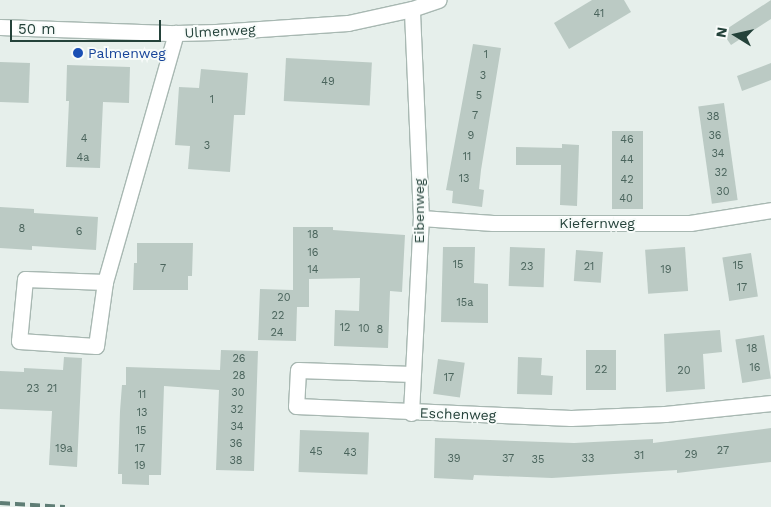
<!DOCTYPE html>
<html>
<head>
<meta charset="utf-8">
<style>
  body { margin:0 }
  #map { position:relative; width:771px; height:507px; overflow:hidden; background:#e6efeb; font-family:"Work Sans",sans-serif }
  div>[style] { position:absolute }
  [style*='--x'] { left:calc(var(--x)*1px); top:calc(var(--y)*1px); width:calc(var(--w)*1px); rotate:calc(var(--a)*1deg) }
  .building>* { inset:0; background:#bbcac4; transform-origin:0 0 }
  .roads { filter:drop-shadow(1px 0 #a8b8b2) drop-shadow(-1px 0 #a8b8b2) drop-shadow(0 1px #a8b8b2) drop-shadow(0 -1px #a8b8b2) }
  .minor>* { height:15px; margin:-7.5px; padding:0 7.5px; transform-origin:7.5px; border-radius:7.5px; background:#fff }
  .tertiary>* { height:15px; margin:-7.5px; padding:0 7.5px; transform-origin:7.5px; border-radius:7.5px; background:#fff }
  .rail>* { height:4px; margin-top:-2px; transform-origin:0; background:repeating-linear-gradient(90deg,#5f7d75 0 10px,transparent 0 15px) }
  .dots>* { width:14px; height:14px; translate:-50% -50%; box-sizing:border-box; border:2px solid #f7fbf9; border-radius:50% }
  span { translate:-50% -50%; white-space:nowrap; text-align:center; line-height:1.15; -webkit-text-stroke:4px #f7fbf9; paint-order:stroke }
  .number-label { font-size:11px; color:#4a645c }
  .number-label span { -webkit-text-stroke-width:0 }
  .street-label { font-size:14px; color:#24423a }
  .transit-label { font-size:14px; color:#164399 }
  .left { translate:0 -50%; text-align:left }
  .north { position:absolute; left:711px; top:10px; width:50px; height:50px; -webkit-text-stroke:4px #f7fbf9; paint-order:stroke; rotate:280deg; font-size:14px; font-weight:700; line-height:20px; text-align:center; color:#24423a }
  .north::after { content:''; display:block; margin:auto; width:18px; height:22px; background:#24423a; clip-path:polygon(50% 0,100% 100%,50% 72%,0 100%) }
  .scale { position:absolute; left:10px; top:20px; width:151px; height:22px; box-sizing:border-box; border:2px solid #24423a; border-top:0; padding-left:6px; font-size:15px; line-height:18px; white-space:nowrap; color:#24423a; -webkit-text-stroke:4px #f7fbf9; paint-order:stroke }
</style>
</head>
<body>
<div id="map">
  <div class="building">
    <i style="clip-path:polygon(592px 0,624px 0,631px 12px,569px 49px,554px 23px)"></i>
    <i style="clip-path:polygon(771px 0,771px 19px,731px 45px,722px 32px)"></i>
    <i style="clip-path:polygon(473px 44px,501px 48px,481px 170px,479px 189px,484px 190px,482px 207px,452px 203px,453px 191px,446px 190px)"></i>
    <i style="left:286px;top:58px;width:86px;height:43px;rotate:3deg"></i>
    <i style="left:0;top:62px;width:30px;height:40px;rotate:2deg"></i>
    <i style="clip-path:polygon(771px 63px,771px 80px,742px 91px,737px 76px)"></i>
    <i style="clip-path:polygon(67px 65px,130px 67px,129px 103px,103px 102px,100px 168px,66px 167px,69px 101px,66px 101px)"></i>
    <i style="clip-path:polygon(201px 69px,248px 73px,245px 115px,234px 115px,230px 172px,188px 169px,190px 146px,175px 145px,179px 87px,199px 88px)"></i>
    <i style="left:724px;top:103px;width:98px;height:26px;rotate:82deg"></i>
    <i style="left:612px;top:131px;width:31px;height:78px"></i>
    <i style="clip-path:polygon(562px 144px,579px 145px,577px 206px,560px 205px,561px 165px,516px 165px,516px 147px,562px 148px)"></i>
    <i style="clip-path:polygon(0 207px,34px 209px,34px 213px,98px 217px,96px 250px,32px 246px,32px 250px,0 248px)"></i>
    <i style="clip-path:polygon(293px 227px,333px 227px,333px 230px,405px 235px,402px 292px,390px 291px,388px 348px,334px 346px,335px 310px,359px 311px,360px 278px,309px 279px,309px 307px,297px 307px,296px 341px,258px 340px,260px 289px,293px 290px)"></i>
    <i style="clip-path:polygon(137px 243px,193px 243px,192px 276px,188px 276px,188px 290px,133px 290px,134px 263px,137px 263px)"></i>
    <i style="clip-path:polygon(443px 247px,475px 247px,474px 283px,488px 284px,488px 323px,441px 322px)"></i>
    <i style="left:510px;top:247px;width:35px;height:39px;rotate:2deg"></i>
    <i style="left:685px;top:247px;width:44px;height:40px;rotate:86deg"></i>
    <i style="left:576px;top:250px;width:27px;height:31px;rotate:4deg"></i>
    <i style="left:751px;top:253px;width:44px;height:29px;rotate:81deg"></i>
    <i style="clip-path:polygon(720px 330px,722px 352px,703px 354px,705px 389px,666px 392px,664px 334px)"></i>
    <i style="left:764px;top:335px;width:44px;height:29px;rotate:81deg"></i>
    <i style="clip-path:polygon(221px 350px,258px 351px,254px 471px,216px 470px,219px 390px,164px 386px,161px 475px,149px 475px,149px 485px,122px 484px,122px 474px,118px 474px,120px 411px,122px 385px,126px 385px,126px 367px,220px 370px)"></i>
    <i style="left:586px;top:350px;width:30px;height:40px"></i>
    <i style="clip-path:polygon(64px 357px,82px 358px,77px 467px,49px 465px,52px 411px,0 409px,0 371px,24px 372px,24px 368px,63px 370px)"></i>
    <i style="clip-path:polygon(518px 357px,542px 358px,541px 375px,553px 376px,552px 395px,517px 394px)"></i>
    <i style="left:438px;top:359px;width:27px;height:35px;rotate:8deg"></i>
    <i style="clip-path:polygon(771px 428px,771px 462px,677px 473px,677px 470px,552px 478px,474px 475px,473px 480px,434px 478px,435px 438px,574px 443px,653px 439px,653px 443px)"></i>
    <i style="left:300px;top:430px;width:69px;height:42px;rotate:2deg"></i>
  </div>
  <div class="roads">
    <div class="minor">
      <i style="--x:421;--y:218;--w:72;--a:4"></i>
      <i style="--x:493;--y:223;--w:197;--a:0"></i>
      <i style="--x:690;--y:223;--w:82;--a:-9.1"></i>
      <i style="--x:105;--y:282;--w:80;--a:-177.9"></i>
      <i style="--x:25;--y:279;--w:62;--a:95.5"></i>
      <i style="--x:19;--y:341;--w:77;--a:3.7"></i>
      <i style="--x:96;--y:346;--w:65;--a:-82"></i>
      <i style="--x:105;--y:282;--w:259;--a:-74.1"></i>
      <i style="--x:412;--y:374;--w:114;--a:-178"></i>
      <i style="--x:298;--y:370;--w:36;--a:93"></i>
      <i style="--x:296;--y:406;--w:275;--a:2.5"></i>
      <i style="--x:571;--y:418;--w:94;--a:-2.4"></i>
      <i style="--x:665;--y:414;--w:107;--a:-5.9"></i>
      <i style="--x:411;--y:413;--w:195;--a:-87.1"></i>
      <i style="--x:421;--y:218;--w:209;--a:-92.5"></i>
    </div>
    <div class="tertiary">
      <i style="--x:0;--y:27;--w:176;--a:2"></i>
      <i style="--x:176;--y:33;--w:40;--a:-1.4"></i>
      <i style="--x:216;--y:32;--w:132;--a:-3.9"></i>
      <i style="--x:348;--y:23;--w:66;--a:-12.3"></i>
      <i style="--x:412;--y:9;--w:28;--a:-19"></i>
    </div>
  </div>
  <div class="rail">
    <i style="--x:0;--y:503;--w:65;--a:3.5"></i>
  </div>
  <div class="dots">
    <i style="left:78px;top:53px;background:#1a4fb4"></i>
  </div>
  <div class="number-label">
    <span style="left:599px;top:14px">41</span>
    <span style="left:486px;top:55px">1</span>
    <span style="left:483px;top:76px">3</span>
    <span style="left:328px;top:82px">49</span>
    <span style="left:479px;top:96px">5</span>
    <span style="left:212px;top:100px">1</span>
    <span style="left:475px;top:116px">7</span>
    <span style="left:713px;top:117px">38</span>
    <span style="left:471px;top:136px">9</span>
    <span style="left:715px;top:136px">36</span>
    <span style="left:84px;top:139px">4</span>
    <span style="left:627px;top:140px">46</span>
    <span style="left:207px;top:146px">3</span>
    <span style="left:718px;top:154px">34</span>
    <span style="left:467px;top:157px">11</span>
    <span style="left:83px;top:158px">4a</span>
    <span style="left:627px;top:160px">44</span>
    <span style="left:721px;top:173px">32</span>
    <span style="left:464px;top:179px">13</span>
    <span style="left:627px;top:180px">42</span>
    <span style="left:723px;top:192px">30</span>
    <span style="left:626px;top:199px">40</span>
    <span style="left:22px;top:229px">8</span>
    <span style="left:79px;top:232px">6</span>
    <span style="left:313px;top:235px">18</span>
    <span style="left:313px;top:253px">16</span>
    <span style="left:458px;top:265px">15</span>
    <span style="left:738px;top:266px">15</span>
    <span style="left:527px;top:267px">23</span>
    <span style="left:589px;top:267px">21</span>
    <span style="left:163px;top:269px">7</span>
    <span style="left:313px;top:270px">14</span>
    <span style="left:666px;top:270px">19</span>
    <span style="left:742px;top:288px">17</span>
    <span style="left:284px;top:298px">20</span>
    <span style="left:465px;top:303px">15a</span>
    <span style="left:278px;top:316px">22</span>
    <span style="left:345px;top:328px">12</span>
    <span style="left:364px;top:329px">10</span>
    <span style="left:380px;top:330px">8</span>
    <span style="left:277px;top:333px">24</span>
    <span style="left:752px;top:349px">18</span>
    <span style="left:239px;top:359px">26</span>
    <span style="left:755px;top:368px">16</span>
    <span style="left:601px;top:370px">22</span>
    <span style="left:684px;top:371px">20</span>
    <span style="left:239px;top:376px">28</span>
    <span style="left:449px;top:378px">17</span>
    <span style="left:33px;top:389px">23</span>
    <span style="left:52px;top:389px">21</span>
    <span style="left:238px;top:393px">30</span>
    <span style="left:142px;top:395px">11</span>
    <span style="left:237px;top:410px">32</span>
    <span style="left:142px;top:413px">13</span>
    <span style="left:237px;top:427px">34</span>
    <span style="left:141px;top:431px">15</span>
    <span style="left:236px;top:444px">36</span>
    <span style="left:64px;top:449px">19a</span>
    <span style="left:140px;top:449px">17</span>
    <span style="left:723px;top:451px">27</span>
    <span style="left:316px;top:452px">45</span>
    <span style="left:350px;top:453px">43</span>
    <span style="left:691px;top:455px">29</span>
    <span style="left:639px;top:456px">31</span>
    <span style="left:454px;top:459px">39</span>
    <span style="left:508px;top:459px">37</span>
    <span style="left:588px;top:459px">33</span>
    <span style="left:538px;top:460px">35</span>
    <span style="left:236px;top:461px">38</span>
    <span style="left:140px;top:466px">19</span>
  </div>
  <div class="street-label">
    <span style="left:220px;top:31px;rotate:-3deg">Ulmenweg</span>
    <span style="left:419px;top:211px;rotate:-90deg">Eibenweg</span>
    <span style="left:597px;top:223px">Kiefernweg</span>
    <span style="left:458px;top:414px;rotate:2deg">Eschenweg</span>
  </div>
  <div class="transit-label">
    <span class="left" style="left:88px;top:53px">Palmenweg</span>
  </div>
  <div class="north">N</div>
  <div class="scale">50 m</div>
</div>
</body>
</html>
